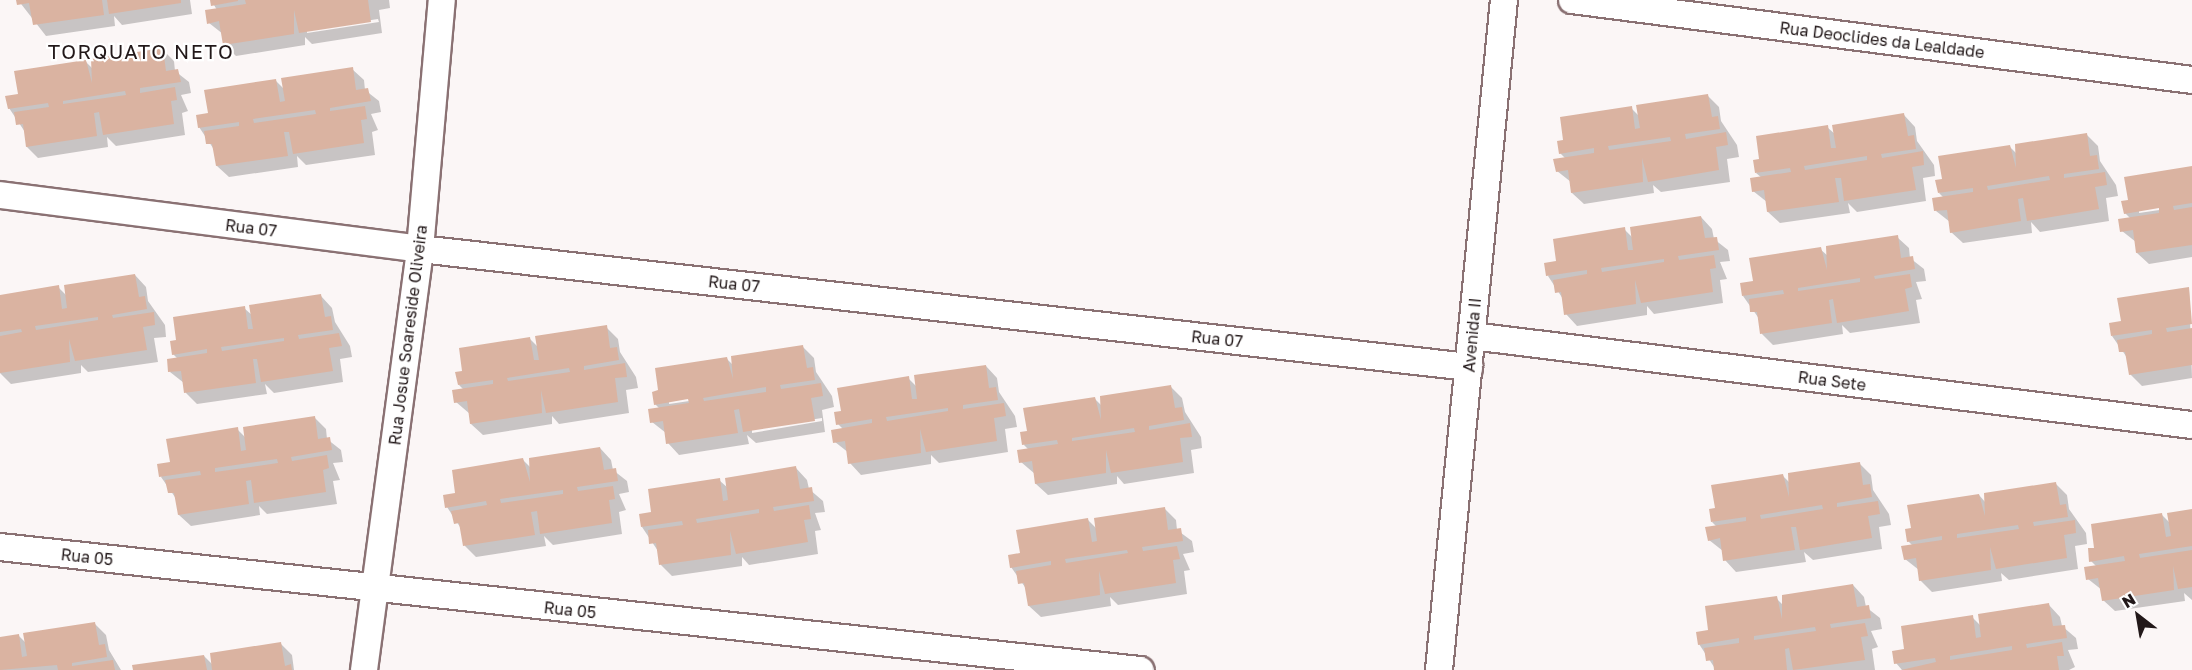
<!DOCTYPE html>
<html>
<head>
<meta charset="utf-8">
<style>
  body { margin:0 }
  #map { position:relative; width:2192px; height:670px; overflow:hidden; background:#fbf6f6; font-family:"Golos Text",sans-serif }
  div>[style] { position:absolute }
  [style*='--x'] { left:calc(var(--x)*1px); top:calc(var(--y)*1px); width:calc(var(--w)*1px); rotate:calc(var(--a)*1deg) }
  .shadow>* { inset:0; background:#0003 }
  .building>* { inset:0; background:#dab3a1 }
  .roads { filter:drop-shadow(2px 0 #8a7173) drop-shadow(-2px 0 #8a7173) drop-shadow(0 2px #8a7173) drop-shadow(0 -2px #8a7173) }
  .minor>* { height:26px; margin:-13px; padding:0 13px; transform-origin:13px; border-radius:13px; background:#fff }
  span { translate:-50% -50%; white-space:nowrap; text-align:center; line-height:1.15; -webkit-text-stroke:4.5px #fff; paint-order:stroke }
  .street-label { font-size:16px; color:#221819 }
  .quarter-label { font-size:20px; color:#221819; letter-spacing:1.5px }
  .north { position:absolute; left:2108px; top:586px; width:60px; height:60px; -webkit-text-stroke:4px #fff; paint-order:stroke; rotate:329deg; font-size:16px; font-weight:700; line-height:24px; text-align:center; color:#221819 }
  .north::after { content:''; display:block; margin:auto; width:21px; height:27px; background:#221819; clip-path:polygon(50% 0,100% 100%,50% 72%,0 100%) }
</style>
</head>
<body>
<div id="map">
  <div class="shadow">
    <i style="clip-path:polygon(18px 0,190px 0,192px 14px,122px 25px,114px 16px,115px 26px,46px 36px)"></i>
    <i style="clip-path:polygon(evenodd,211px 0,389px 0,390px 8px,379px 10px,382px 33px,312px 44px,305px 37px,305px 45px,236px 56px,224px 44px,223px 34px,209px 23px,217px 10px,211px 0,378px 19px,379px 22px,307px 33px,307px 30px,378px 19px)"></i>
    <i style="clip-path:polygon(163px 50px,174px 61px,175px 71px,189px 82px,191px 93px,181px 95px,188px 111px,182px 113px,185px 135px,116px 146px,107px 137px,108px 147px,38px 158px,27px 147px,25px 132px,9px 108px,20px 95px,86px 62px,93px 69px)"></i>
    <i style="clip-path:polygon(352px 69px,364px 80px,365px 90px,379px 101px,381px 112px,371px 114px,378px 130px,372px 132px,375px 155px,306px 165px,297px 156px,298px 167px,229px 177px,217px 166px,215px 151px,199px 127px,210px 114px,276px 81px,284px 89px)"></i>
    <i style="clip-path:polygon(1707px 95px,1719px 107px,1721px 121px,1737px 145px,1739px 157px,1727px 159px,1730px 182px,1661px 192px,1653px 185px,1654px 193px,1584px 204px,1572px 193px,1571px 182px,1557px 171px,1565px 158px,1560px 153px,1565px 141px,1631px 108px,1639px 116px)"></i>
    <i style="clip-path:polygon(1904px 115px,1915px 127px,1917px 141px,1934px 165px,1935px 176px,1923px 178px,1926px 201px,1857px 212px,1848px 203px,1850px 213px,1780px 223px,1768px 212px,1767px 202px,1753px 191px,1762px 178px,1756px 173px,1827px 127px,1836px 135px)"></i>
    <i style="clip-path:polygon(2087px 135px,2098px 146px,2100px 161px,2116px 185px,2118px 196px,2106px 198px,2109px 221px,2040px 232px,2031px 222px,2032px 233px,1963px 243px,1951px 232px,1950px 222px,1936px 211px,1944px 198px,1939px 193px,2010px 147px,2017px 154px)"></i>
    <i style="clip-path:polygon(evenodd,2192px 168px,2192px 257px,2149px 264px,2137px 253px,2136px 242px,2122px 231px,2130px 218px,2125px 213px,2129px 201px,2192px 168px,2166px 206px,2166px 209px,2139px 213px,2139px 210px,2166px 206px)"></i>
    <i style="clip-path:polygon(1701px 217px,1712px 229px,1714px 239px,1728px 250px,1730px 261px,1720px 262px,1727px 279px,1720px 280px,1723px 303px,1654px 314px,1647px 306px,1647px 315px,1577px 326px,1566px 314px,1563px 299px,1548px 276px,1558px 263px,1624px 229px,1633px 238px)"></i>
    <i style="clip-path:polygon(1897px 237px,1909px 248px,1910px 258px,1924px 269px,1926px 281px,1916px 282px,1922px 299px,1916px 300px,1920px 323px,1850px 333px,1842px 325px,1843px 334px,1773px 345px,1762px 334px,1760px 320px,1743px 296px,1754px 282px,1820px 249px,1828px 256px)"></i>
    <i style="clip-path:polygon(135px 275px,146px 287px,148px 301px,165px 325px,166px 337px,154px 338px,158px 362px,88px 372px,81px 365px,81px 373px,11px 384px,0 373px,0 296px,58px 287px,67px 296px)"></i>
    <i style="clip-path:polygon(2189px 289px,2192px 378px,2142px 386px,2130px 374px,2128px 359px,2112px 336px,2123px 323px)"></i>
    <i style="clip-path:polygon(321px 296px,332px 308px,335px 322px,350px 346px,352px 357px,340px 359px,343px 382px,274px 393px,265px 384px,267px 394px,197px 404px,186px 393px,184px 383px,170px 372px,178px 359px,173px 354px,244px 308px,253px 316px)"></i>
    <i style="clip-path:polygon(606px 327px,618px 339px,620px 352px,636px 377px,638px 388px,626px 390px,629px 413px,559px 424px,552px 416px,552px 424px,483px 435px,471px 424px,470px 414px,456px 402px,464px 390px,459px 385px,464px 372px,530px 339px,538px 347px)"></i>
    <i style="clip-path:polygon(evenodd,802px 346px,814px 358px,816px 372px,832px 396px,834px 407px,822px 410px,825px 432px,756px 443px,747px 435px,749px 444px,679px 455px,668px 443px,666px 433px,652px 422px,660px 409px,655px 404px,726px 358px,733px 365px,802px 346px,696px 397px,696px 400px,669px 404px,669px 401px,696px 397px,802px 346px,822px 418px,822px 421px,752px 433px,752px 429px,822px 418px)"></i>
    <i style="clip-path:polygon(986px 366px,997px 378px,999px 392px,1015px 416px,1017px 427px,1005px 429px,1008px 452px,939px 463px,931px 455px,931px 464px,861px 475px,850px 463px,849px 453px,835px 442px,843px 429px,838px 424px,842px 412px,908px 378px,917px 387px)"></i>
    <i style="clip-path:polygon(1171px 387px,1182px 398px,1185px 412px,1201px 437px,1202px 448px,1191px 450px,1194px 473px,1124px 484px,1117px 476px,1117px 484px,1048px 495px,1036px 484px,1035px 474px,1021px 462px,1029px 450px,1024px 445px,1029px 432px,1095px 399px,1102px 406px)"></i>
    <i style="clip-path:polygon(314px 417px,326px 429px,327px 439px,341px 450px,343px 462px,333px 463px,340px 480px,333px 481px,337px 504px,267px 514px,259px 506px,260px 515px,191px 526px,179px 515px,177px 500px,161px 477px,171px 463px,237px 429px,246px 438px)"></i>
    <i style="clip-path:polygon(600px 448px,611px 460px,613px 470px,627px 481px,629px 492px,619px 494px,626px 510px,619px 512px,622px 534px,553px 545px,544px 536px,546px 546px,476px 557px,465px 546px,462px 530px,447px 507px,457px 494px,523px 460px,531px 468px)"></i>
    <i style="clip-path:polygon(1860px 464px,1871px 475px,1873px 490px,1889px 514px,1891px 525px,1879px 527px,1882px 549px,1813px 560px,1804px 552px,1806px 562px,1736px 572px,1725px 560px,1723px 551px,1709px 540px,1717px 527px,1712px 522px,1783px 476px,1790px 483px)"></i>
    <i style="clip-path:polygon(796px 468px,807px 480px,809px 489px,823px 501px,825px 512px,815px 513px,821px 530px,815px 531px,818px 554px,749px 565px,742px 557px,742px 566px,672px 576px,661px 565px,658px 551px,642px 527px,653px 513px,719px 480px,728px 488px)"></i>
    <i style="clip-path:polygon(2055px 483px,2067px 495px,2069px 509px,2086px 533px,2087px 544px,2075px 546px,2078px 569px,2009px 580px,2001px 573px,2002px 581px,1932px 592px,1920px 580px,1919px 570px,1905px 559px,1913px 546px,1908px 541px,1913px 529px,1979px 495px,1986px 503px)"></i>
    <i style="clip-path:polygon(1164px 508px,1176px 520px,1177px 530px,1192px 541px,1194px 552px,1183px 554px,1190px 570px,1184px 571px,1187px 594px,1118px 605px,1110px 597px,1111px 606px,1041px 617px,1029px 606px,1027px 590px,1011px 567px,1022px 554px,1088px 520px,1097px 529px)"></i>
    <i style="clip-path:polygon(2192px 510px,2192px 600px,2184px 593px,2185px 601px,2115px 611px,2103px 600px,2102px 590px,2088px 579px,2096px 566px,2091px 561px,2095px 549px,2162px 515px,2170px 523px)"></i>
    <i style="clip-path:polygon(1853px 585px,1864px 597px,1866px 607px,1880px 618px,1882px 629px,1871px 631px,1878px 647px,1872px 649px,1875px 670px,1716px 670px,1699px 644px,1710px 631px,1776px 598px,1783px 605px)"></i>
    <i style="clip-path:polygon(2049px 605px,2060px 617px,2062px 626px,2076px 638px,2078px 649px,2068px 650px,2075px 667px,2069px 670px,1902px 670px,1896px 663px,1906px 650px,1972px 617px,1981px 626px)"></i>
    <i style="clip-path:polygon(95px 624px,106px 635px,109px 650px,121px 670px,0 670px,0 638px,18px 635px,27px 644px)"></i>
    <i style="clip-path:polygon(281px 644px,292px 655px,294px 670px,135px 670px,204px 656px,213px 665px)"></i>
  </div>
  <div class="building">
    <i style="clip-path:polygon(16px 0,102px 0,104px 15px,33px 25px,29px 3px,17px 5px)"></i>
    <i style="clip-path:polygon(107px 0,181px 0,181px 3px,109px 14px)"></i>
    <i style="clip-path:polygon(210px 0,238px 0,238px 1px,211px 6px)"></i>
    <i style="clip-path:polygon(245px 0,368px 0,371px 22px,299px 33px,294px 10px,294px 34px,223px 45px,219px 21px,207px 24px,205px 10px,246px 4px)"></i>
    <i style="clip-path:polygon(evenodd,163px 48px,166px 71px,178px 69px,181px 82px,140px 88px,140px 93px,175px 87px,177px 100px,171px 101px,174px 124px,103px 135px,99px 112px,94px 113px,97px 136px,26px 147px,23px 124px,16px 125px,14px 112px,49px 107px,48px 103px,8px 109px,5px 96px,18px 94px,14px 71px,86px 60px,92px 83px,91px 59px,163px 48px,125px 91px,126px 95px,63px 104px,63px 101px,125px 91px)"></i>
    <i style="clip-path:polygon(evenodd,353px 67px,356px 90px,368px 88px,371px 101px,330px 108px,330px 111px,365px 106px,367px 119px,361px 120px,364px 143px,293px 154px,289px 132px,284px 132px,288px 156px,216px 166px,212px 144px,206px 144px,204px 131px,239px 126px,239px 122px,198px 128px,196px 115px,208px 113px,204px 90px,276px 79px,280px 102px,285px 101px,281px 78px,353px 67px,315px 110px,316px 114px,254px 123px,253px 119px,315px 110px)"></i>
    <i style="clip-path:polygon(evenodd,1708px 94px,1712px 117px,1718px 116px,1720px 129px,1685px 134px,1686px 139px,1726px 132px,1728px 145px,1716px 147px,1719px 170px,1648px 182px,1642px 158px,1643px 182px,1571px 193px,1568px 170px,1556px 172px,1553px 159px,1594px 153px,1594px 148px,1559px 154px,1557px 141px,1563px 140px,1560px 117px,1632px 106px,1635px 129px,1640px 128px,1636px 105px,1708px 94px,1670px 137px,1671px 141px,1609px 150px,1608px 146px,1670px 137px)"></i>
    <i style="clip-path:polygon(evenodd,1904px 113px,1908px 136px,1914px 135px,1916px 149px,1881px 154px,1882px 158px,1923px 151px,1924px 165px,1912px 167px,1916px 190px,1844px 201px,1841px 178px,1835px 178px,1839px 202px,1767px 212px,1764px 190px,1752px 192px,1750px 178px,1791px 172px,1790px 168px,1755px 173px,1753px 160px,1759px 159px,1756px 136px,1828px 125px,1831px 148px,1836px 148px,1832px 125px,1904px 113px,1867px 156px,1867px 160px,1805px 170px,1804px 166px,1867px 156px)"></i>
    <i style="clip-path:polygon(evenodd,2087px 133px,2090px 156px,2097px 155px,2099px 169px,2064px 174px,2064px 178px,2105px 172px,2107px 185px,2095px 187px,2099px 209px,2027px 221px,2023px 198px,2018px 199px,2021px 221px,1950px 233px,1947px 210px,1934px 211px,1932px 198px,1973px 192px,1973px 188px,1938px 193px,1935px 180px,1942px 179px,1938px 156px,2010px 145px,2016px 168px,2015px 144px,2087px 133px,2049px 176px,2050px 180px,1988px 190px,1987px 186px,2049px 176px)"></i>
    <i style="clip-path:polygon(2192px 166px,2192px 203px,2173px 206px,2174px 210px,2192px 207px,2192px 245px,2136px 253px,2133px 230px,2120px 232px,2118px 219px,2159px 213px,2159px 208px,2124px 214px,2121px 201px,2128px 200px,2124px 177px)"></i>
    <i style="clip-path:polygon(evenodd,1701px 216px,1705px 238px,1717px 237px,1719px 250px,1678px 256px,1679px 260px,1714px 255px,1716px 268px,1710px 269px,1713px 292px,1641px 303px,1635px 280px,1636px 304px,1564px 315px,1561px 292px,1555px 293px,1553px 280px,1587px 274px,1587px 270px,1546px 276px,1544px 263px,1556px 261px,1553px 239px,1625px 227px,1628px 250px,1633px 250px,1630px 227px,1701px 216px,1664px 259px,1664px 262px,1602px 272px,1601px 268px,1664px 259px)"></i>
    <i style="clip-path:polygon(evenodd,1898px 235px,1901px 258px,1913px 256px,1915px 269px,1874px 276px,1875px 279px,1910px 274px,1912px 287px,1905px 289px,1909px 311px,1837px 323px,1833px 299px,1829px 300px,1832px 323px,1760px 334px,1757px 312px,1750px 312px,1749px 299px,1784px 294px,1783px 290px,1742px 296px,1740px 283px,1753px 281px,1749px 258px,1821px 247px,1827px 270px,1826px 246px,1898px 235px,1860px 278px,1860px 282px,1798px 291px,1798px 288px,1860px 278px)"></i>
    <i style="clip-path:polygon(evenodd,135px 274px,139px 297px,145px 296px,147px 309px,112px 315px,113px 318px,154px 312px,155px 325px,143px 327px,147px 350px,75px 361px,69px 339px,70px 362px,0 373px,0 336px,22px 332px,21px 329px,0 332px,0 295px,59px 285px,62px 309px,67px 308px,64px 285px,135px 274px,98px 317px,98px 320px,36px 330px,35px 326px,98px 317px)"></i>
    <i style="clip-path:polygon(2189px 287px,2192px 324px,2166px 328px,2167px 332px,2192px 328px,2192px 365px,2129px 375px,2125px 352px,2119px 352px,2117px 340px,2152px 334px,2152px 330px,2111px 336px,2109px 323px,2121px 321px,2117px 298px)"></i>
    <i style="clip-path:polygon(evenodd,321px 294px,325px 317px,331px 316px,333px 330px,298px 335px,299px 339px,339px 333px,342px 346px,329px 348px,333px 371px,261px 382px,257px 359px,253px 359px,256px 383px,184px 393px,181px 371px,168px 372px,167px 359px,207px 353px,207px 349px,172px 355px,170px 341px,176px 340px,173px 317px,245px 306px,248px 329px,253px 329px,249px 305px,321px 294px,284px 338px,284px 341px,222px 351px,221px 347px,284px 338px)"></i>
    <i style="clip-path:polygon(evenodd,607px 325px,610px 348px,617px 347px,619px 360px,584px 366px,584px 370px,625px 363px,627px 377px,615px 378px,618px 402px,546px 413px,541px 390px,542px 413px,470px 424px,467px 401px,454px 403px,452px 390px,493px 384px,493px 380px,458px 385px,455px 372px,462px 371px,459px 348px,530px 337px,534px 360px,539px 360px,535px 336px,607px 325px,569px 368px,570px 372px,508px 381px,507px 378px,569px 368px)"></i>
    <i style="clip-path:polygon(evenodd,803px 345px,807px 368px,813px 367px,815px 380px,780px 385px,781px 389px,821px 383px,823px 396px,811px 398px,815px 421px,743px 432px,739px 409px,734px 410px,738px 433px,666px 444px,663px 421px,650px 423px,648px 409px,689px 403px,688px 399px,654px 405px,652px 392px,658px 390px,655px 368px,727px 357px,733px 379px,731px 356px,803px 345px,766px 387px,766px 392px,704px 401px,703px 398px,766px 387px)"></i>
    <i style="clip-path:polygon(evenodd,986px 365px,989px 388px,996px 387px,998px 400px,963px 405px,963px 409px,1004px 403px,1006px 416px,994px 418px,997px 441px,926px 452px,920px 429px,921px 453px,848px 464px,845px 441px,833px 443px,831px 430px,872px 423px,872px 419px,836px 425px,834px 412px,841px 411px,837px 388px,909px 376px,912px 399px,917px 399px,914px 375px,986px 365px,948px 408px,948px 411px,887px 421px,886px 417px,948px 408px)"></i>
    <i style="clip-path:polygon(evenodd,1171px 385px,1175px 408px,1182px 407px,1184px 420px,1149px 426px,1149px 430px,1190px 423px,1192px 437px,1180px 438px,1183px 462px,1111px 473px,1106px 450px,1106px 473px,1035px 484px,1032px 461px,1019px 463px,1017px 450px,1058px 444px,1057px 440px,1022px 445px,1020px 432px,1027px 431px,1023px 408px,1095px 397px,1101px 420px,1100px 396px,1171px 385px,1134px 428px,1135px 432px,1072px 441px,1072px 438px,1134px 428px)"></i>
    <i style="clip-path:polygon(evenodd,315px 416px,318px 439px,330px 437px,332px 450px,291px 457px,292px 461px,327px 455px,329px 468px,323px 470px,326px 492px,254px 503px,251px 480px,246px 481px,249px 504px,178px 515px,174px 493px,168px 493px,165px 480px,201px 475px,200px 471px,159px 477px,157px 464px,170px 462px,166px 439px,238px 427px,241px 451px,246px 450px,243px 427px,315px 416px,277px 459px,278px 463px,215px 472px,215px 468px,277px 459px)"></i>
    <i style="clip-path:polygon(evenodd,600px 447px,604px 470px,616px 468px,618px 481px,577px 487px,578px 491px,613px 486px,615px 499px,609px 500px,612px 523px,540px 534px,537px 511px,531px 512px,535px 535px,463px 546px,459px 523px,454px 524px,451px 511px,487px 505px,486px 501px,445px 508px,443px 495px,455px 493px,452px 470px,523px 458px,530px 482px,529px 458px,600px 447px,563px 490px,563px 494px,501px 503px,500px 499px,563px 490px)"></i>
    <i style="clip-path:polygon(evenodd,1860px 462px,1863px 485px,1870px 484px,1872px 497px,1837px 503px,1837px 507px,1878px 501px,1880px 514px,1868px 516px,1872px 538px,1800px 550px,1796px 527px,1791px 527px,1795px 550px,1723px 561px,1720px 538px,1708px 541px,1705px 527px,1746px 521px,1746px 517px,1711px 522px,1709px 509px,1715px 508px,1711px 485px,1783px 474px,1789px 497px,1788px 473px,1860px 462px,1822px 505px,1823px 509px,1761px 519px,1760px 515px,1822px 505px)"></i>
    <i style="clip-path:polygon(evenodd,796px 466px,800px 489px,812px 487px,814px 501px,773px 507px,774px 511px,809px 505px,811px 519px,804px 520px,808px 542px,736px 554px,730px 531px,731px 555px,659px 565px,656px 543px,649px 544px,648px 530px,683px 525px,682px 521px,641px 527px,639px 514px,651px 512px,648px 489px,720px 478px,723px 501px,728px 500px,725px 478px,796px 466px,759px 509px,759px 513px,697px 523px,696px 519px,759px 509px)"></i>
    <i style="clip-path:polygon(evenodd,2056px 482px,2060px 505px,2066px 504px,2068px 517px,2033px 522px,2034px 526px,2075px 520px,2076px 533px,2064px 535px,2067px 558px,1996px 569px,1990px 547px,1991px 570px,1919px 581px,1916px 558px,1904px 560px,1901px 546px,1942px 540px,1942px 536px,1907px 542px,1905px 529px,1911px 528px,1907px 505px,1979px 494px,1985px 516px,1984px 493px,2056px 482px,2018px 525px,2019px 529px,1957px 538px,1957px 534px,2018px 525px)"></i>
    <i style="clip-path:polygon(evenodd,1165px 507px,1168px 530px,1181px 528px,1183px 541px,1142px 547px,1143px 551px,1177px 546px,1180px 559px,1173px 560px,1176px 583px,1105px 594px,1099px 571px,1100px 595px,1028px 606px,1024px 583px,1018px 584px,1016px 571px,1051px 565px,1051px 561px,1010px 568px,1008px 555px,1020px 553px,1016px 530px,1088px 518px,1092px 542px,1097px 541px,1094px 518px,1165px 507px,1127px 550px,1128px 553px,1066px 563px,1065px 559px,1127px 550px)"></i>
    <i style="clip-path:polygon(2192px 509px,2192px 546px,2139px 554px,2140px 558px,2192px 550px,2192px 587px,2178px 589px,2173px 566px,2174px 590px,2102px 601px,2098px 578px,2086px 580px,2084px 567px,2125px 561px,2124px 556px,2089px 562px,2088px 548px,2094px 548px,2091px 524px,2162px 513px,2166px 537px,2171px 536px,2167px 513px)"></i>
    <i style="clip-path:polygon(evenodd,1853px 584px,1857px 607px,1869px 605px,1871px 618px,1830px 624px,1831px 628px,1865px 623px,1868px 636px,1861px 637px,1865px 660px,1793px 670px,1789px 648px,1785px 649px,1787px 670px,1714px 670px,1713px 660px,1706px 661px,1704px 648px,1739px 643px,1739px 638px,1698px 645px,1696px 632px,1708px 630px,1705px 606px,1777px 596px,1782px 619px,1782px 595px,1853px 584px,1815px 627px,1816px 631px,1754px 640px,1754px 636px,1815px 627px)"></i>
    <i style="clip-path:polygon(evenodd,2049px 603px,2053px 626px,2065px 625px,2067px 638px,2026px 644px,2027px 648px,2062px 642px,2064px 656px,2057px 656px,2059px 670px,1901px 670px,1936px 662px,1935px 658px,1894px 664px,1892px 651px,1904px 649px,1901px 626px,1973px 615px,1976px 638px,1981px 637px,1978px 614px,2049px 603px,2012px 646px,2012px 650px,1950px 660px,1950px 656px,2012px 646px)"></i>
    <i style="clip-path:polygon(95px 622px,99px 645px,105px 644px,107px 657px,72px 663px,72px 666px,113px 660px,115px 670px,58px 670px,57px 665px,0 670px,0 637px,19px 634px,22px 657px,27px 656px,23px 633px)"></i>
    <i style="clip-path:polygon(281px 642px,285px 666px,291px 664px,292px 670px,212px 670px,210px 653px)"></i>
    <i style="clip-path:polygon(204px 655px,207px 670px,133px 670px,132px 665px)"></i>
  </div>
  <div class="roads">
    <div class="minor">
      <i style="--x:1572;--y:0;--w:625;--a:7.35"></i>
      <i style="--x:0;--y:195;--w:423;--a:7.3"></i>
      <i style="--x:420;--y:249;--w:1056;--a:6.42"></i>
      <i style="--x:1472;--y:336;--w:725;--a:7.05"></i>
      <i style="--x:0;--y:547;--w:1147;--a:6.16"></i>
      <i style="--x:364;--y:670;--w:425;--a:-82.4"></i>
      <i style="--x:420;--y:249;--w:250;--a:-85"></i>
      <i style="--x:1439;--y:670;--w:673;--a:-84.46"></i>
    </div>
  </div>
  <div class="street-label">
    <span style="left:1882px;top:40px;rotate:7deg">Rua Deoclides da Lealdade</span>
    <span style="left:251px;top:228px;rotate:7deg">Rua 07</span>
    <span style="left:734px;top:284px;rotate:6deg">Rua 07</span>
    <span style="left:408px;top:335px;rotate:-83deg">Rua Josue Soareside Oliveira</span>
    <span style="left:1472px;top:335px;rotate:-85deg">Avenida II</span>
    <span style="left:1217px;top:339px;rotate:6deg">Rua 07</span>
    <span style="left:1832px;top:381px;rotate:7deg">Rua Sete</span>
    <span style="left:87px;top:557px;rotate:6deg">Rua 05</span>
    <span style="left:570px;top:610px;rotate:6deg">Rua 05</span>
  </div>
  <div class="quarter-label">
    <span style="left:141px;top:51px">TORQUATO NETO</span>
  </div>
  <div class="north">N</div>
</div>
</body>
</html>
